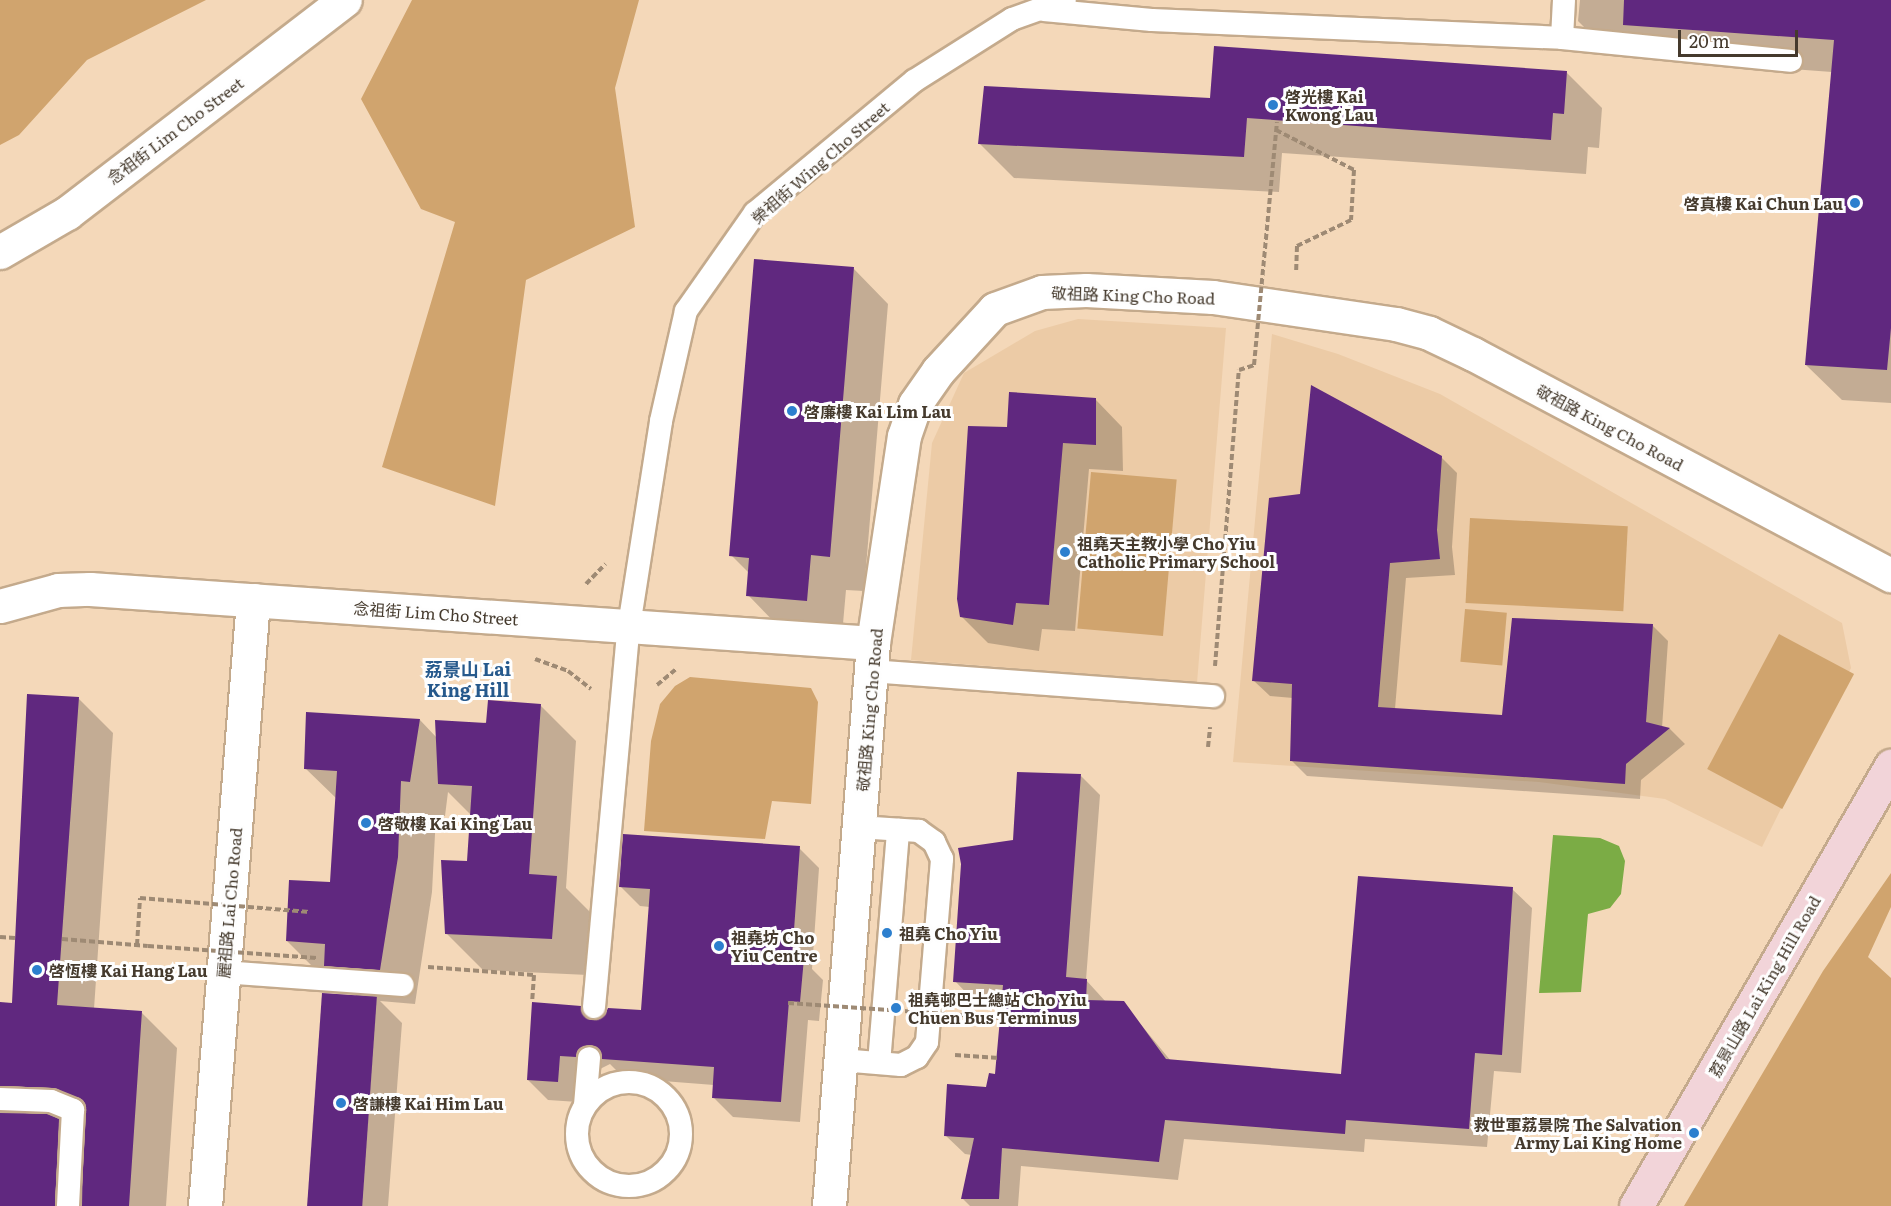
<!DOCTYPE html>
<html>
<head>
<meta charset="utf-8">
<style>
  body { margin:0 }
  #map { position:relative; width:1891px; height:1206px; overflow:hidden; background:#f4d8b9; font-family:Literata,"Noto Sans TC",serif }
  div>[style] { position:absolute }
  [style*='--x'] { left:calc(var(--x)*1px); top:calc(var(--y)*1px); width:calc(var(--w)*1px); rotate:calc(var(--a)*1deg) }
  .built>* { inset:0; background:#eccba6 }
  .green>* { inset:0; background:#d0a46e; transform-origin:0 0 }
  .water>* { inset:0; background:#7bac45 }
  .shadow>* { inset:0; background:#0003 }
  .building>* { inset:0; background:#60287f; transform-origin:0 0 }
  .path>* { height:4px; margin-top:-2px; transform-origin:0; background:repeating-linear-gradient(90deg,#9e8a74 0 6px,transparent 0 9px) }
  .roads { filter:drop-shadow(2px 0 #c4aa8c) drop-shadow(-2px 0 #c4aa8c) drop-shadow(0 2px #c4aa8c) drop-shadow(0 -2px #c4aa8c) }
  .service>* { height:22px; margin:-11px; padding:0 11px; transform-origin:11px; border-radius:11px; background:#fff }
  .service>.ring { margin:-11px; padding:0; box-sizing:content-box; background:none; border:22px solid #fff; border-radius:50% }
  .tertiary>* { height:33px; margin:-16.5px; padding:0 16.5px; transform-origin:16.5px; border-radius:16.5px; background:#fff }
  .secondary>* { height:33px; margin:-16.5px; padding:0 16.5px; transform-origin:16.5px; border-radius:16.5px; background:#f2d4d9 }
  .path-bridge>* { height:4px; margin-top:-2px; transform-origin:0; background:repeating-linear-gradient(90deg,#9e8a74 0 6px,transparent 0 9px) }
  .dots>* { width:16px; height:16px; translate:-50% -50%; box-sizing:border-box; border:3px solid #fefefe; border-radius:50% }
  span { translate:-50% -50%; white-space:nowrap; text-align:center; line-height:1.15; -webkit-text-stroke:6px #fefefe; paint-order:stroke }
  .poi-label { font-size:16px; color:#453a2d; font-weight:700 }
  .left { translate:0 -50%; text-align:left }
  .right { translate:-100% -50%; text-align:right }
  .street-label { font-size:16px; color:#453a2d }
  .neighbourhood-label { font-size:18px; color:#26598c; font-weight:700 }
  .scale { position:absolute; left:1678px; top:30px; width:120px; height:27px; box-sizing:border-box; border:3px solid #453a2d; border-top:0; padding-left:8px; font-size:18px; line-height:21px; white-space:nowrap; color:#453a2d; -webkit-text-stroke:4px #fefefe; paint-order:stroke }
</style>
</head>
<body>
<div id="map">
  <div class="built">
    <i style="clip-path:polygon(1078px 319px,1226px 328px,1197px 683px,911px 660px,932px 443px,964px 373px,1035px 331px)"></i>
    <i style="clip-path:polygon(1272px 334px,1338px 354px,1440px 394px,1842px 623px,1851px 668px,1762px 847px,1665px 799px,1539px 782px,1233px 762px)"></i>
  </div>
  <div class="green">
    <i style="clip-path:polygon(0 0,206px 0,87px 60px,19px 135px,0 145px)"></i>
    <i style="clip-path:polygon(412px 0,639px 0,615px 88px,635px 227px,526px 280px,495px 506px,382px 467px,455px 222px,421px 209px,361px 99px)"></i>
    <i style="left:1091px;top:472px;width:86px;height:157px;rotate:5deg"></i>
    <i style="left:1470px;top:518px;width:158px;height:85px;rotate:3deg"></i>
    <i style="left:1465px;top:609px;width:42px;height:53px;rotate:5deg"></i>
    <i style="left:1779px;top:634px;width:85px;height:153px;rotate:28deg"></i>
    <i style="clip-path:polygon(690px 677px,811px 688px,818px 702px,811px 804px,772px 801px,765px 839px,644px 831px,651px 741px,660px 704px,675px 686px)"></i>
    <i style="clip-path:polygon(1891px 873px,1891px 907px,1868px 957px,1891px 978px,1891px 1206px,1684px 1206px,1823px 971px)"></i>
  </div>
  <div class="water">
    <i style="clip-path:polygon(1553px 835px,1600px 838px,1619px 846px,1625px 861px,1621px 894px,1610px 908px,1588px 914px,1581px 992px,1539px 993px)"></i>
  </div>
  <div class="shadow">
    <i style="clip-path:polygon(1580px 0,1891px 0,1891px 403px,1842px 400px,1806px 365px,1832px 72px,1613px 56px,1578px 21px)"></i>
    <i style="clip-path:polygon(1567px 73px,1602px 108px,1599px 148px,1588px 147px,1586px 174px,1282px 153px,1279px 192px,1014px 178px,979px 143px,1212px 99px)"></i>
    <i style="clip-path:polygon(853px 268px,888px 304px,864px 591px,846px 590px,842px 635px,783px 631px,748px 595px,750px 574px,731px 555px)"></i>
    <i style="clip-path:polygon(1096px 400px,1122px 427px,1123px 471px,1089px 469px,1075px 631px,1042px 629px,1039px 651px,988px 643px,961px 616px,1008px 429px)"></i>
    <i style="clip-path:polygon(1441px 457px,1457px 473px,1452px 547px,1455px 575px,1406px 578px,1395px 709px,1503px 717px,1652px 625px,1668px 641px,1662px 728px,1670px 729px,1685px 744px,1641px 780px,1640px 799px,1307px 776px,1291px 760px,1293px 698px,1270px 696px,1254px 681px,1302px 496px)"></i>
    <i style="clip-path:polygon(evenodd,78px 698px,113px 733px,94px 1009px,142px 1013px,177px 1048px,166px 1206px,0 1206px,0 1003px,13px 1005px,78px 698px,60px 1122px,86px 1122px,85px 1147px,60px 1122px)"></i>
    <i style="clip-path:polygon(540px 705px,576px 741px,566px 888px,592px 914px,588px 975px,483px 970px,446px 933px,468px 863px,471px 815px,448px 792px,445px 816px,436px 815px,432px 892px,415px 1004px,380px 1001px,402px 1023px,388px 1206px,307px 1206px,357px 997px,337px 976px,322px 976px,287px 941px,331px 884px,337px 799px,305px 768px,420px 720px,437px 738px)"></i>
    <i style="clip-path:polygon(1081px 776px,1100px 795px,1086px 980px,1106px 1002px,1123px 1003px,1171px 1061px,1342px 1075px,1512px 889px,1532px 908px,1521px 1073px,1494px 1071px,1487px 1147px,1365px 1139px,1364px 1152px,1184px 1139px,1178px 1180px,1021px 1166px,1018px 1206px,970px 1206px,962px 1198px,972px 1155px,965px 1154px,945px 1135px,996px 1076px,1003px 1003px,974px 1001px,955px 981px,1014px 841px)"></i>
    <i style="clip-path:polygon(799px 848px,819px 868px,812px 969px,823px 980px,819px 1021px,808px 1020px,800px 1122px,733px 1117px,713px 1097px,714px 1085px,624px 1078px,610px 1064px,598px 1070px,578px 1102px,548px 1100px,528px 1080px,580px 1007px,594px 1022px,642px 1011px,650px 907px,640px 906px,620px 886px)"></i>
  </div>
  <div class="building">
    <i style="clip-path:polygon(1624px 0,1891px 0,1891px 328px,1887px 370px,1805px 365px,1834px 40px,1623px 25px)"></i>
    <i style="clip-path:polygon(1214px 46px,1567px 71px,1564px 114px,1553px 113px,1551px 140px,1247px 118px,1244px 157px,978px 144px,984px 86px,1210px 98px)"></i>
    <i style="clip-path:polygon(754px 259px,854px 267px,830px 557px,811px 555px,807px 601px,746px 596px,749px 558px,729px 556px)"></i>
    <i style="clip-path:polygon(1311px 385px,1442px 456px,1437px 530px,1440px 559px,1390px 563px,1378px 707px,1502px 715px,1512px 618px,1653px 624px,1646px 722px,1670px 728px,1626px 764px,1625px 784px,1290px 761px,1292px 684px,1252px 681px,1269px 498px,1300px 494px)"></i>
    <i style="clip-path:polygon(1009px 392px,1096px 398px,1096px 445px,1063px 443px,1049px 605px,1016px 603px,1013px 625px,960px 617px,957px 599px,968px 426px,1007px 427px)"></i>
    <i style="clip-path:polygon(27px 694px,79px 697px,57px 1005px,142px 1011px,129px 1206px,82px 1206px,84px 1102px,52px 1088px,0 1086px,0 1002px,12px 1003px)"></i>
    <i style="clip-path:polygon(488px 700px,541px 704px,529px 874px,557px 876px,552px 939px,445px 934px,441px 860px,467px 861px,472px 786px,438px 784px,435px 720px,486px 723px)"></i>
    <i style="clip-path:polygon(306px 712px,420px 719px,410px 782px,401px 781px,398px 857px,380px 970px,324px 966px,325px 944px,286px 941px,289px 880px,330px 882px,337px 771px,304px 769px)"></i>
    <i style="clip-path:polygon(1017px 772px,1081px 774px,1066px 977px,1087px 979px,1086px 1000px,1124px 1001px,1166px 1059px,1341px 1074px,1358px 876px,1513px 887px,1502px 1055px,1475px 1053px,1469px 1129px,1346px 1120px,1345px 1134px,1165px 1120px,1159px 1162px,1002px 1148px,999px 1199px,961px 1199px,974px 1138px,944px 1136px,947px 1084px,986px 1087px,989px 1073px,995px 1074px,1003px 985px,953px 982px,961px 864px,958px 848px,1013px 840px)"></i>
    <i style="clip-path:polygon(623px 834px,800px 846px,792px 958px,804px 958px,800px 1002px,789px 1001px,781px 1102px,712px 1098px,714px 1067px,602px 1059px,597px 1047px,590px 1045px,578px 1050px,576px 1057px,560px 1056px,558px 1082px,527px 1080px,532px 1002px,581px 1006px,586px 1018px,593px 1020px,605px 1015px,608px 1008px,641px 1010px,650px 889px,619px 887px)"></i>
    <i style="left:322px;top:993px;width:55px;height:214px;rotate:4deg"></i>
    <i style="clip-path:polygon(0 1113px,48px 1114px,59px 1119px,55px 1206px,0 1206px)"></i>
  </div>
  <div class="path">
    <i style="--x:1276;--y:130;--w:88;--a:27.1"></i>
    <i style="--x:1354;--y:170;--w:50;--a:93.4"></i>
    <i style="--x:1351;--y:220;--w:60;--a:154.3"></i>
    <i style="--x:1297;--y:246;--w:26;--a:92"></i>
    <i style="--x:586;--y:584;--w:28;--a:-46"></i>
    <i style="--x:535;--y:659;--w:35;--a:20"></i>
    <i style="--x:568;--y:671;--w:29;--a:38"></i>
    <i style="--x:1215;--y:666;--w:297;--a:-85.4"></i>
    <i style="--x:1239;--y:370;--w:16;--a:-18"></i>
    <i style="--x:657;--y:685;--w:25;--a:-40"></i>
    <i style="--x:1208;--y:747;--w:20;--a:-84"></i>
    <i style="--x:0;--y:937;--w:15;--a:4"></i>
    <i style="--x:62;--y:939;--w:86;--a:4.7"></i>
    <i style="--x:428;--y:967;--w:106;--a:4.3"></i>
    <i style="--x:534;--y:975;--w:27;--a:94"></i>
    <i style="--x:955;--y:1055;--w:44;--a:3.9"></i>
  </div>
  <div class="roads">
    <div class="service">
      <i style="--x:1044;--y:10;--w:108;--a:5.3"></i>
      <i style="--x:1152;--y:20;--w:410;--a:2.5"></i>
      <i style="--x:1562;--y:38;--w:230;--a:5.7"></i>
      <i style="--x:1562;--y:38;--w:38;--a:-87"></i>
      <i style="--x:871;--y:671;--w:343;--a:4.2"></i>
      <i style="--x:223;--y:972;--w:180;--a:4.1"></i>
      <i style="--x:594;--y:1007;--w:383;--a:-84.8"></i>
      <i style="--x:629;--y:626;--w:207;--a:-81.1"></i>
      <i style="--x:661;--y:421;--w:113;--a:-77.2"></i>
      <i style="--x:686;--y:311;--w:120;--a:-54.9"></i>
      <i style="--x:755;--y:213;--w:207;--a:-39.7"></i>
      <i style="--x:914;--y:81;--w:116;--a:-32.3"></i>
      <i style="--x:1012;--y:19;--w:56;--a:-19.7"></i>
      <i style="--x:841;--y:1060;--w:60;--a:4.8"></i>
      <i style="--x:901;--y:1065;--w:18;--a:-27"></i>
      <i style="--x:917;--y:1057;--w:18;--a:-56"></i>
      <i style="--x:927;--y:1042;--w:184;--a:-85.3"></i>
      <i style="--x:942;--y:859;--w:19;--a:-115"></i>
      <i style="--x:934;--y:842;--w:19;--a:-144"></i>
      <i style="--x:919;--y:831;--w:61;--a:-176.2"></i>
      <i style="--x:879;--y:1063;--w:234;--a:-85.3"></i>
      <i class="ring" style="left:577px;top:1082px;width:82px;height:82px"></i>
      <i style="--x:0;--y:1099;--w:51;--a:2.2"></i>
      <i style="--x:51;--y:1101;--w:24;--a:22"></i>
      <i style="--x:73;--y:1110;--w:96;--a:93"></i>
      <i style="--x:585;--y:1105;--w:47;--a:-85.1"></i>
    </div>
    <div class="tertiary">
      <i style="--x:0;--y:252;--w:78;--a:-30.2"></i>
      <i style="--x:67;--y:213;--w:350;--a:-37.5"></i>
      <i style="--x:0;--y:606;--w:60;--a:-15.4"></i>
      <i style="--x:58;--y:590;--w:32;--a:-2"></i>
      <i style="--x:90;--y:589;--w:785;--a:3.95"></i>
      <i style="--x:205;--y:1206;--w:608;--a:-85.47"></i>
      <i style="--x:829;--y:1206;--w:565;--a:-85.53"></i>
      <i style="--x:873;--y:643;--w:209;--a:-81.5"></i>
      <i style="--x:904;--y:436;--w:34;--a:-71"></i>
      <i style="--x:915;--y:404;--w:40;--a:-55.1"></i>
      <i style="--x:938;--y:371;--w:84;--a:-47.4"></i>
      <i style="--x:995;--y:309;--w:50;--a:-19.9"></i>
      <i style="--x:1042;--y:292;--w:44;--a:-2.6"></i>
      <i style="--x:1086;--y:290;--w:127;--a:3.2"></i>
      <i style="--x:1213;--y:297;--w:185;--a:8.4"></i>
      <i style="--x:1396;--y:324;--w:34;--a:15"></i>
      <i style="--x:1429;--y:333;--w:49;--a:25.5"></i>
      <i style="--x:1473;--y:354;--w:473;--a:27.9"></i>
    </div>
    <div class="secondary">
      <i style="--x:1636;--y:1206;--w:509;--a:-59.91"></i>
    </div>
  </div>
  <div class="path-bridge">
    <i style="--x:1254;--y:365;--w:244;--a:-84.6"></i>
    <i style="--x:137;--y:945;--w:47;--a:-86.3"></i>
    <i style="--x:140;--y:898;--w:170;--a:4.7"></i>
    <i style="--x:148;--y:946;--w:169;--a:4.1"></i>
    <i style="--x:788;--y:1003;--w:213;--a:4"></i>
  </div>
  <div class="dots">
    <i style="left:1273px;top:105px;background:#2c7fce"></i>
    <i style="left:1855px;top:203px;background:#2c7fce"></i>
    <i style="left:792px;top:411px;background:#2c7fce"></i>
    <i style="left:1065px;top:552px;background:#2c7fce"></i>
    <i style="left:366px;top:823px;background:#2c7fce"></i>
    <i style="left:887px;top:933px;background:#2c7fce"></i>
    <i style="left:719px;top:946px;background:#2c7fce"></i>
    <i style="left:37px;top:970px;background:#2c7fce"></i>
    <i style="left:896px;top:1008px;background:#2c7fce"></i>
    <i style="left:341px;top:1103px;background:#2c7fce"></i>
    <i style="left:1694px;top:1133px;background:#2c7fce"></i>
  </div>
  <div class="poi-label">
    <span class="left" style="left:1285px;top:105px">啓光樓 Kai<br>Kwong Lau</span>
    <span class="right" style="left:1843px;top:203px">啓真樓 Kai Chun Lau</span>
    <span class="left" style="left:804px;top:411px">啓廉樓 Kai Lim Lau</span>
    <span class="left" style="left:1077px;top:552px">祖堯天主教小學 Cho Yiu<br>Catholic Primary School</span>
    <span class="left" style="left:378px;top:823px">啓敬樓 Kai King Lau</span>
    <span class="left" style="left:899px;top:933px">祖堯 Cho Yiu</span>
    <span class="left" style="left:731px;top:946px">祖堯坊 Cho<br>Yiu Centre</span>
    <span class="left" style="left:49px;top:970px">啓恆樓 Kai Hang Lau</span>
    <span class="left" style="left:908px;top:1008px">祖堯邨巴士總站 Cho Yiu<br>Chuen Bus Terminus</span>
    <span class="left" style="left:353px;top:1103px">啓謙樓 Kai Him Lau</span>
    <span class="right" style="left:1682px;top:1133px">救世軍荔景院 The Salvation<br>Army Lai King Home</span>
  </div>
  <div class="street-label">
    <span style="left:175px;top:130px;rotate:-37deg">念祖街 Lim Cho Street</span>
    <span style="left:820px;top:162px;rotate:-41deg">榮祖街 Wing Cho Street</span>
    <span style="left:1133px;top:295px;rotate:2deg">敬祖路 King Cho Road</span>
    <span style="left:1610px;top:427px;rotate:28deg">敬祖路 King Cho Road</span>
    <span style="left:436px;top:613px;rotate:4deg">念祖街 Lim Cho Street</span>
    <span style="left:869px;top:710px;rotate:-85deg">敬祖路 King Cho Road</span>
    <span style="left:229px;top:903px;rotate:-85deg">麗祖路 Lai Cho Road</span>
    <span style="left:1764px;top:986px;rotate:-60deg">荔景山路 Lai King Hill Road</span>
  </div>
  <div class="neighbourhood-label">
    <span style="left:468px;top:680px">荔景山 Lai<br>King Hill</span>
  </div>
  <div class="scale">20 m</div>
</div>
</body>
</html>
